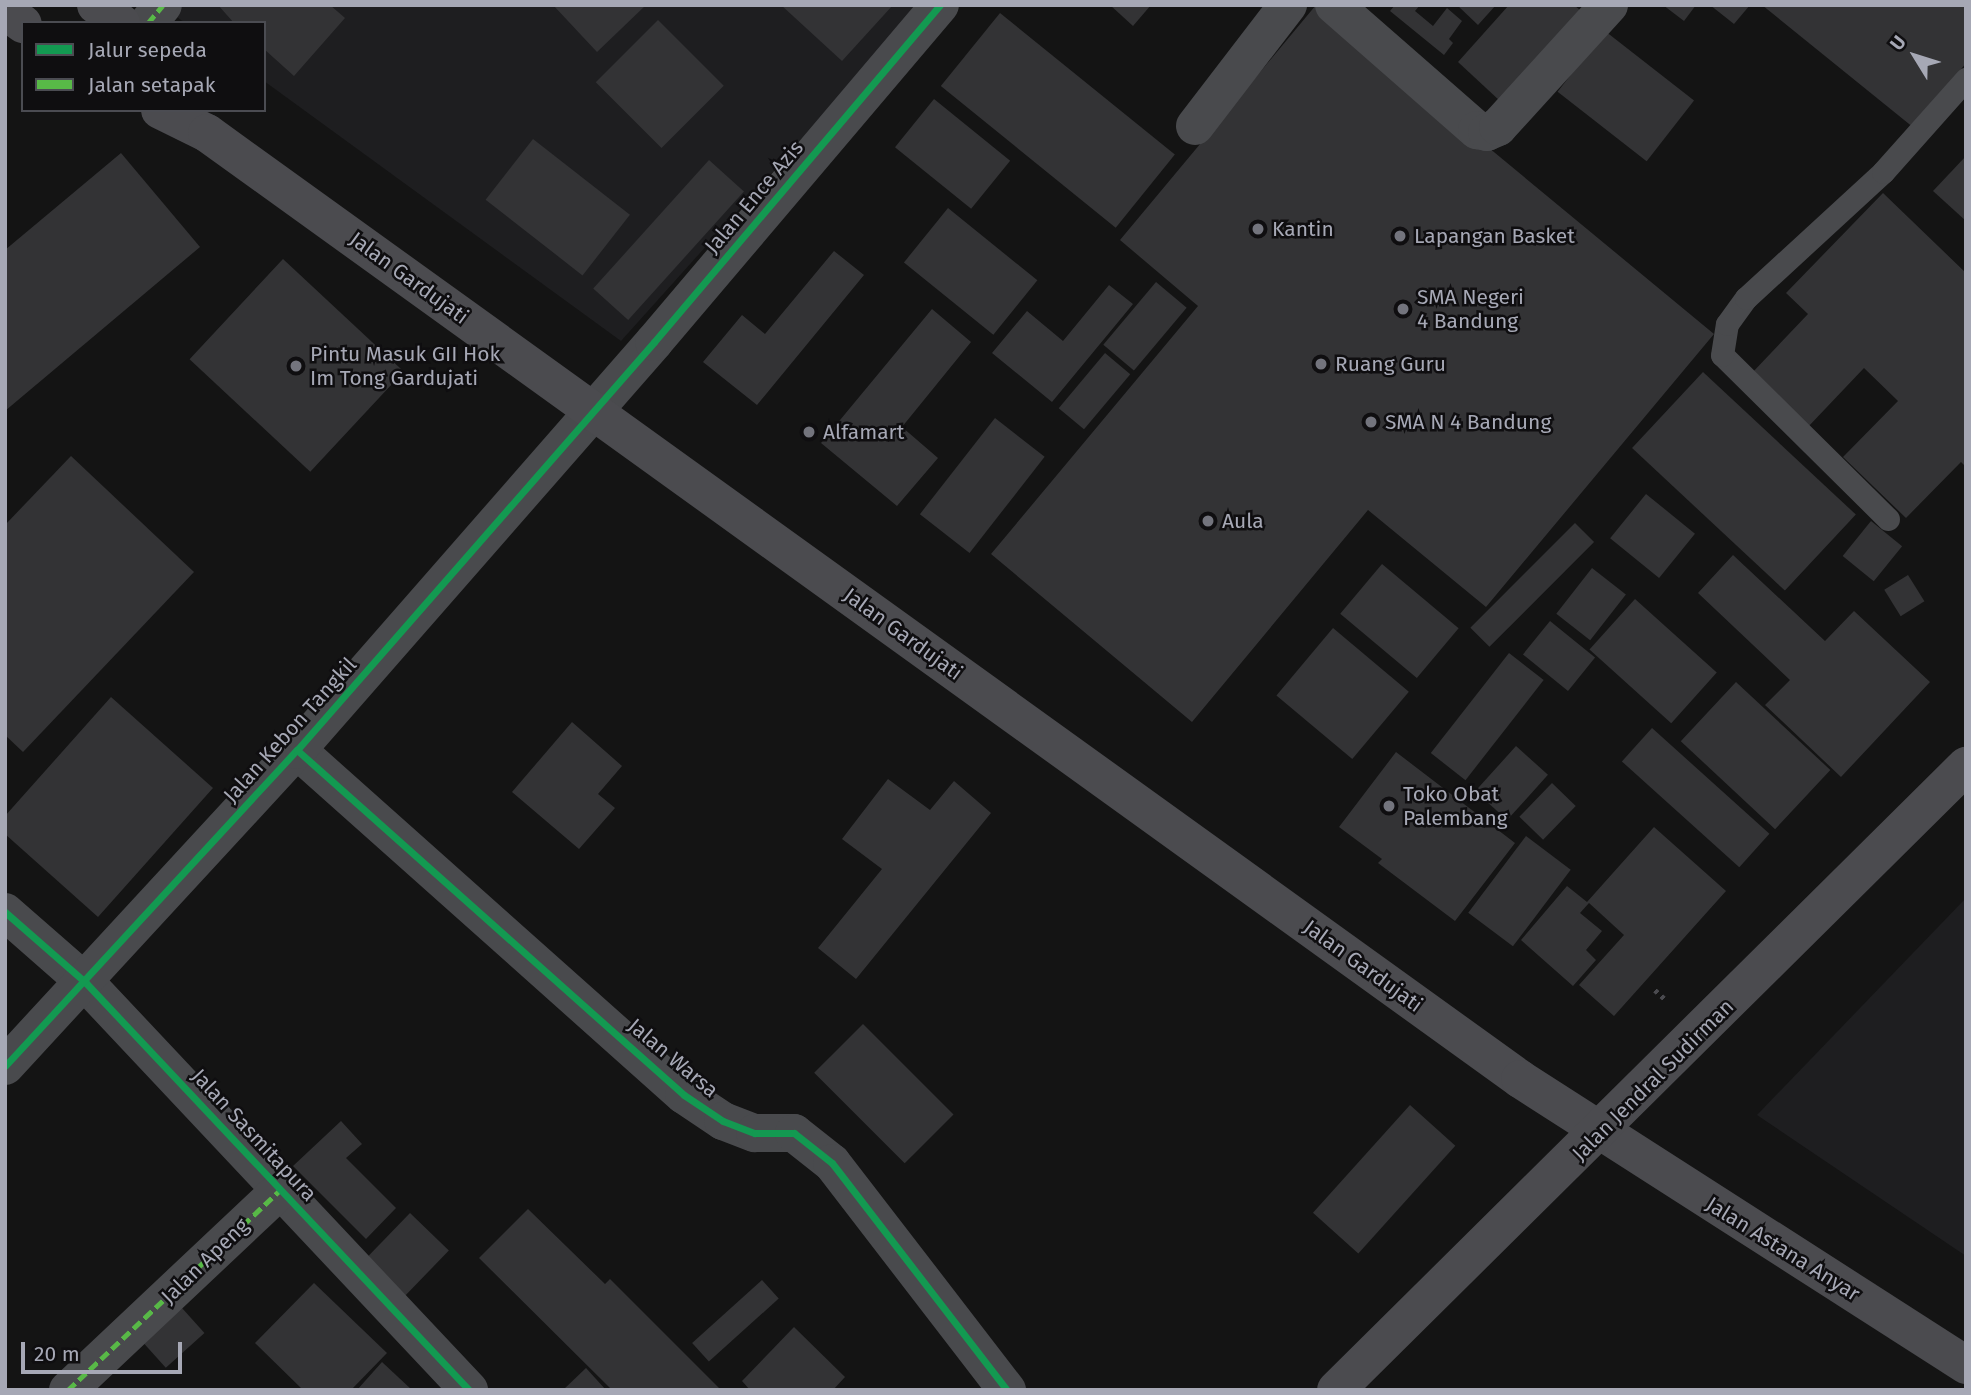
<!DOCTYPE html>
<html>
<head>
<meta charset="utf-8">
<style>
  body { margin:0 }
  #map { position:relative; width:1971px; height:1395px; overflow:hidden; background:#141414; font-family:"Fira Sans",sans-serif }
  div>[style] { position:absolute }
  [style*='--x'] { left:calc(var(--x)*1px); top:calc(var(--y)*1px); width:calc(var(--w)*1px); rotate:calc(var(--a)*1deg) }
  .built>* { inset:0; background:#1e1e20 }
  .building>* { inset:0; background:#333335; transform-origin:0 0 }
  .path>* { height:4.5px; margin-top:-2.25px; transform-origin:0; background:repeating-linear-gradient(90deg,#4a4a4f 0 3.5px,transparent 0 8.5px) }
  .service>* { height:23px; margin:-11.5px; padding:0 11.5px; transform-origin:11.5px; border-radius:11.5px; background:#494a4d }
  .minor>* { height:38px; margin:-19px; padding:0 19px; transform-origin:19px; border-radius:19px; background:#494a4d }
  .primary>* { height:38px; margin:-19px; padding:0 19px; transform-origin:19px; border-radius:19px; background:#4b4b4f }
  .quiet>* { height:5px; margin-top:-2.5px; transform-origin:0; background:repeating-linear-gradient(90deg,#58b947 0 10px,transparent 0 15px) }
  .cycleway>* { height:7px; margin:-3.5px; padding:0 3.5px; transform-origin:3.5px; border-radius:3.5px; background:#139951 }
  .dots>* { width:19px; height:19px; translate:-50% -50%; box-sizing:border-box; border:4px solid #0f0e10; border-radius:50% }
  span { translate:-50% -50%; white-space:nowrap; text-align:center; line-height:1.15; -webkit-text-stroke:5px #0f0e10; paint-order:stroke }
  .street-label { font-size:21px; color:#a6a8b5 }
  .poi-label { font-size:21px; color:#a6a8b5 }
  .left { translate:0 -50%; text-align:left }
  .frame { position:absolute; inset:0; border:7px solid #a6a8b5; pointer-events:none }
  .legend { position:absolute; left:21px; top:21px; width:245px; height:91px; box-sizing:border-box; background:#0f0e10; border:2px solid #4b4c52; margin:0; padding:9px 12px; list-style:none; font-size:21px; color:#a6a8b5 }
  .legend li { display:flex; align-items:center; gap:14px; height:35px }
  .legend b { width:35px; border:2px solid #4b4c52 }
  .north { position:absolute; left:1880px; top:21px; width:70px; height:70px; -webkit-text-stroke:5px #0f0e10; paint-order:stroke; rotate:308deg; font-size:19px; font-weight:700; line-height:28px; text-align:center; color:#a6a8b5 }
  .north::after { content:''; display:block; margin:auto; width:24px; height:32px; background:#a6a8b5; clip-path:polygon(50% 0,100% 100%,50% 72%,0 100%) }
  .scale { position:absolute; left:21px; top:1342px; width:161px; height:32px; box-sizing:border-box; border:4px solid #a6a8b5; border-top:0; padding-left:9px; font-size:21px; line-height:24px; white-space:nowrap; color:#a6a8b5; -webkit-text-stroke:5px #0f0e10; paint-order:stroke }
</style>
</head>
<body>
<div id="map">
  <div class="built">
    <i style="clip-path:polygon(161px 5px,913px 5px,919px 9px,621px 341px,264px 81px,264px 23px,185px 23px)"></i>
    <i style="clip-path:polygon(1966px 898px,1966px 1256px,1757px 1115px)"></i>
  </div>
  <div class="building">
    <i style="clip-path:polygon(218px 5px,330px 5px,345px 18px,294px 76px,264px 49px,264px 23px,234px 23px)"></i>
    <i style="clip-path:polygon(553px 5px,646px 5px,597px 52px)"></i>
    <i style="clip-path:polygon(781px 5px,893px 5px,842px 61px)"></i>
    <i style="clip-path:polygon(1110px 5px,1151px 5px,1133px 26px)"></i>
    <i style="clip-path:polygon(1316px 5px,1714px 334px,1486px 607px,1368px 510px,1192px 722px,991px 554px,1198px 306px,1120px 240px)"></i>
    <i style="clip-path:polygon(1395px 5px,1420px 5px,1415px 11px,1433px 26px,1447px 8px,1462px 21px,1449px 39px,1453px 43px,1444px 55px,1390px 11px)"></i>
    <i style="clip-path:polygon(1457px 5px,1496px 5px,1478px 25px)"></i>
    <i style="clip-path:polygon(1509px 5px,1574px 5px,1581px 11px,1500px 101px,1458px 62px)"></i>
    <i style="clip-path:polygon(1663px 5px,1696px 5px,1684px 21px)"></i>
    <i style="clip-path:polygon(1710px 5px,1750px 5px,1734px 24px)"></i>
    <i style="clip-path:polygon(1762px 5px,1966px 5px,1966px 63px,1914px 128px)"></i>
    <i style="left:1000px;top:13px;width:225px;height:94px;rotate:39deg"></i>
    <i style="left:658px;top:20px;width:93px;height:88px;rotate:45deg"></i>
    <i style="left:1605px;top:31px;width:113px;height:77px;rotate:38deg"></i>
    <i style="left:934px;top:99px;width:98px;height:62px;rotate:39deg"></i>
    <i style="left:533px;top:139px;width:123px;height:77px;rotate:38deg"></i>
    <i style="clip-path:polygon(121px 153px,200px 247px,5px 411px,5px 250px)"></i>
    <i style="clip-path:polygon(1966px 156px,1966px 221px,1933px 191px)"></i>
    <i style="left:709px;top:160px;width:47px;height:173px;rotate:42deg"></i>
    <i style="clip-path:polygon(1883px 193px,1966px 273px,1966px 467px,1961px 462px,1906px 518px,1843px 457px,1898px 401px,1864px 368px,1807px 428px,1751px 374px,1808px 314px,1786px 293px)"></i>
    <i style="left:948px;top:208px;width:115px;height:70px;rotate:39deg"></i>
    <i style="clip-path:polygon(834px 251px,864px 275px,757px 405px,703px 362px,742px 315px,765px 334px)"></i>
    <i style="left:283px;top:259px;width:165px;height:137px;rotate:43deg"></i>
    <i style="left:1156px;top:282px;width:40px;height:82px;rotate:40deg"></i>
    <i style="clip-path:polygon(1109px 285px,1133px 304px,1052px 402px,992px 353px,1027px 311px,1063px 341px)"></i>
    <i style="clip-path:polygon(932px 309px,971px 342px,902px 427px,938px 458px,897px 506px,821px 443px)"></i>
    <i style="left:1105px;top:353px;width:33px;height:72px;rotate:40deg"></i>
    <i style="left:1703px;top:372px;width:209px;height:104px;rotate:43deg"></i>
    <i style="left:995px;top:418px;width:63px;height:122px;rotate:38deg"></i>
    <i style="clip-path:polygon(71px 456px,194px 572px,23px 752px,5px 735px,5px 525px)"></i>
    <i style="left:1646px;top:494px;width:63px;height:57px;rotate:39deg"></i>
    <i style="left:1871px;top:521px;width:40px;height:45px;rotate:39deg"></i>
    <i style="left:1575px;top:523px;width:27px;height:148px;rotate:45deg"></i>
    <i style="clip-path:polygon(1733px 555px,1825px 641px,1854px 611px,1930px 682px,1841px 777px,1765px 705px,1790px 680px,1698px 593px)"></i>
    <i style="left:1382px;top:564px;width:100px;height:65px;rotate:40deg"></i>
    <i style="left:1592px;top:568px;width:43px;height:58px;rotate:38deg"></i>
    <i style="left:1908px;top:575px;width:31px;height:28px;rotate:58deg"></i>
    <i style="left:1635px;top:599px;width:110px;height:68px;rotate:42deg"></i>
    <i style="left:1550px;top:621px;width:58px;height:43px;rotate:39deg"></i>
    <i style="left:1333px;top:628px;width:99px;height:88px;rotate:40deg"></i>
    <i style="left:1509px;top:653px;width:44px;height:127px;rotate:38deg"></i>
    <i style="left:1736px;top:682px;width:129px;height:81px;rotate:43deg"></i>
    <i style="clip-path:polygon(111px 697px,213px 788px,98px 917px,5px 834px,5px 816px)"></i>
    <i style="clip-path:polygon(572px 722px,622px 766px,598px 794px,615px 808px,579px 849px,512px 792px)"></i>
    <i style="left:1652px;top:728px;width:158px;height:45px;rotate:42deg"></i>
    <i style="left:1516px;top:746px;width:43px;height:61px;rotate:42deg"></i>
    <i style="clip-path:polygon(1396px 752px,1515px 843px,1455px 921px,1378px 863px,1382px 859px,1339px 827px)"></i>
    <i style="clip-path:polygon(888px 779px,930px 810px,954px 781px,991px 813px,856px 979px,818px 948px,882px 869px,842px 839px)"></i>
    <i style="left:1552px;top:783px;width:33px;height:47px;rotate:44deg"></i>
    <i style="clip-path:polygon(1654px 827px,1726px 891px,1614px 1016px,1579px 985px,1624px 935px,1589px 903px,1580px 913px,1602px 931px,1586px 950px,1596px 960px,1573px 986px,1521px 940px,1567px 886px,1587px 902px)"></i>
    <i style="left:1526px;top:836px;width:56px;height:96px;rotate:37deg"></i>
    <i style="left:863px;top:1024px;width:128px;height:69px;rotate:45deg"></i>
    <i style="left:1410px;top:1105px;width:61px;height:145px;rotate:42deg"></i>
    <i style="clip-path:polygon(341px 1121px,362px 1144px,346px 1158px,396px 1208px,366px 1239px,293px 1166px)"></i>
    <i style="clip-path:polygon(528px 1209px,605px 1284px,610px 1279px,721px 1390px,612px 1390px,479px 1258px)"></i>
    <i style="left:410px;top:1213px;width:54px;height:71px;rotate:44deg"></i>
    <i style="left:762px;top:1280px;width:25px;height:94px;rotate:48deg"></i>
    <i style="clip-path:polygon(314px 1283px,387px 1353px,351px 1390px,303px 1390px,255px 1343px)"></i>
    <i style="left:173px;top:1298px;width:47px;height:52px;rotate:48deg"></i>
    <i style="clip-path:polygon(794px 1327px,845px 1377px,833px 1390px,750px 1390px,742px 1381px)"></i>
    <i style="clip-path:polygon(382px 1362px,412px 1390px,357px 1390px)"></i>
    <i style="clip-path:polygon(586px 1368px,606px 1390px,563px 1390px)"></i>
  </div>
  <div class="path">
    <i style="--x:1655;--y:990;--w:13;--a:42"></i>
  </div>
  <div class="service">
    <i style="--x:1888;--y:519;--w:233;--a:-135.3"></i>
    <i style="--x:1722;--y:355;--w:31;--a:-81"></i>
    <i style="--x:1727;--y:324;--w:32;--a:-54"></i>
    <i style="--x:1746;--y:298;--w:186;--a:-42.6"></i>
    <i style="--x:1883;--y:172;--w:125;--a:-48.3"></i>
  </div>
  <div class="minor">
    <i style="--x:1334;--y:5;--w:190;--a:41.2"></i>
    <i style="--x:1477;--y:130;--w:10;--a:11"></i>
    <i style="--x:1487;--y:132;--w:12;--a:-24"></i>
    <i style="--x:1498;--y:127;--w:165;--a:-47.7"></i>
    <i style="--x:148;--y:23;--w:23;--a:-50"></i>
    <i style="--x:1195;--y:126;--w:153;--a:-52.5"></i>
    <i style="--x:297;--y:750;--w:518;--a:41.72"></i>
    <i style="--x:684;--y:1095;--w:47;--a:33.7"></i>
    <i style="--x:723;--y:1121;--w:34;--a:21"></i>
    <i style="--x:755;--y:1133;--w:39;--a:0"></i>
    <i style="--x:794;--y:1133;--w:48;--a:38.3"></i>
    <i style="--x:832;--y:1163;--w:287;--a:52.4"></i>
    <i style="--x:5;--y:912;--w:108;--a:41.2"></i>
    <i style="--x:86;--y:983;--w:559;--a:46.74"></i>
    <i style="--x:5;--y:1066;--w:430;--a:-47.3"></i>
    <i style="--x:297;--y:750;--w:542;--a:-48.81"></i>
    <i style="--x:654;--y:342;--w:442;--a:-49.7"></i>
    <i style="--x:68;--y:1390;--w:293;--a:-43.3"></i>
  </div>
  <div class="primary">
    <i style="--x:96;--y:5;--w:31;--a:36"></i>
    <i style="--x:5;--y:11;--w:22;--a:36"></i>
    <i style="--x:160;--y:110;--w:52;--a:26.1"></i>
    <i style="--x:207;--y:133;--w:1618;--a:35.77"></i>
    <i style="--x:1520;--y:1079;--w:530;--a:32.67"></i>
    <i style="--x:1336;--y:1390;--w:887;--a:-44.73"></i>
  </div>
  <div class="quiet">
    <i style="--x:148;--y:23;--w:23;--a:-50"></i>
    <i style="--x:68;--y:1390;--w:293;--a:-43.3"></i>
  </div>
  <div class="cycleway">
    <i style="--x:297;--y:750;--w:518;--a:41.72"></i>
    <i style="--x:684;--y:1095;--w:47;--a:33.7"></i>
    <i style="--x:723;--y:1121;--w:34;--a:21"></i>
    <i style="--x:755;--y:1133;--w:39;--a:0"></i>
    <i style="--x:794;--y:1133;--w:48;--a:38.3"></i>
    <i style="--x:832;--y:1163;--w:287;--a:52.4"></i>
    <i style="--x:5;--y:912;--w:108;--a:41.2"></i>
    <i style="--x:86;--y:983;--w:559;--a:46.74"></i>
    <i style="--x:5;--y:1066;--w:430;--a:-47.3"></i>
    <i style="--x:297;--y:750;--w:542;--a:-48.81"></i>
    <i style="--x:654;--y:342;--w:442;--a:-49.7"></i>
  </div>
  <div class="dots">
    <i style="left:1258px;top:229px;background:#73747d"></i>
    <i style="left:1400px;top:236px;background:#73747d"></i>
    <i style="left:1403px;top:309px;background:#73747d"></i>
    <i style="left:1321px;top:364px;background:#73747d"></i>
    <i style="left:296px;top:366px;background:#73747d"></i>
    <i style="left:1371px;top:422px;background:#73747d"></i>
    <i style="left:809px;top:432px;background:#73747d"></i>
    <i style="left:1208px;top:521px;background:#73747d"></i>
    <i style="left:1389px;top:806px;background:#73747d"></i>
  </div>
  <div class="street-label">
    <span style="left:754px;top:197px;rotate:-50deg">Jalan Ence Azis</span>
    <span style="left:409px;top:278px;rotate:36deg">Jalan Gardujati</span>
    <span style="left:903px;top:634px;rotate:36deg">Jalan Gardujati</span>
    <span style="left:290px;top:730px;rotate:-48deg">Jalan Kebon Tangkil</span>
    <span style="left:1363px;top:966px;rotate:36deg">Jalan Gardujati</span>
    <span style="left:673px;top:1058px;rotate:40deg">Jalan Warsa</span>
    <span style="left:1653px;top:1080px;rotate:-45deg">Jalan Jendral Sudirman</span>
    <span style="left:254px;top:1135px;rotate:47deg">Jalan Sasmitapura</span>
    <span style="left:1783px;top:1249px;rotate:32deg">Jalan Astana Anyar</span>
    <span style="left:205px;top:1261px;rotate:-44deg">Jalan Apeng</span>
  </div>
  <div class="poi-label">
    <span class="left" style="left:1272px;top:229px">Kantin</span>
    <span class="left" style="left:1414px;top:236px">Lapangan Basket</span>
    <span class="left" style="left:1417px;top:309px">SMA Negeri<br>4 Bandung</span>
    <span class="left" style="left:310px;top:366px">Pintu Masuk GII Hok<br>Im Tong Gardujati</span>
    <span class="left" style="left:1335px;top:364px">Ruang Guru</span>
    <span class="left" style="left:1385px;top:422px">SMA N 4 Bandung</span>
    <span class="left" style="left:823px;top:432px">Alfamart</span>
    <span class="left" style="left:1222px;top:521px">Aula</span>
    <span class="left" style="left:1403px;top:806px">Toko Obat<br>Palembang</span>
  </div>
  <div class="frame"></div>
  <ul class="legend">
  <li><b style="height:9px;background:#139951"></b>Jalur sepeda</li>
  <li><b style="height:9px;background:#58b947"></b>Jalan setapak</li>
  </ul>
  <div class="north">U</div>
  <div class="scale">20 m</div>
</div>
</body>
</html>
